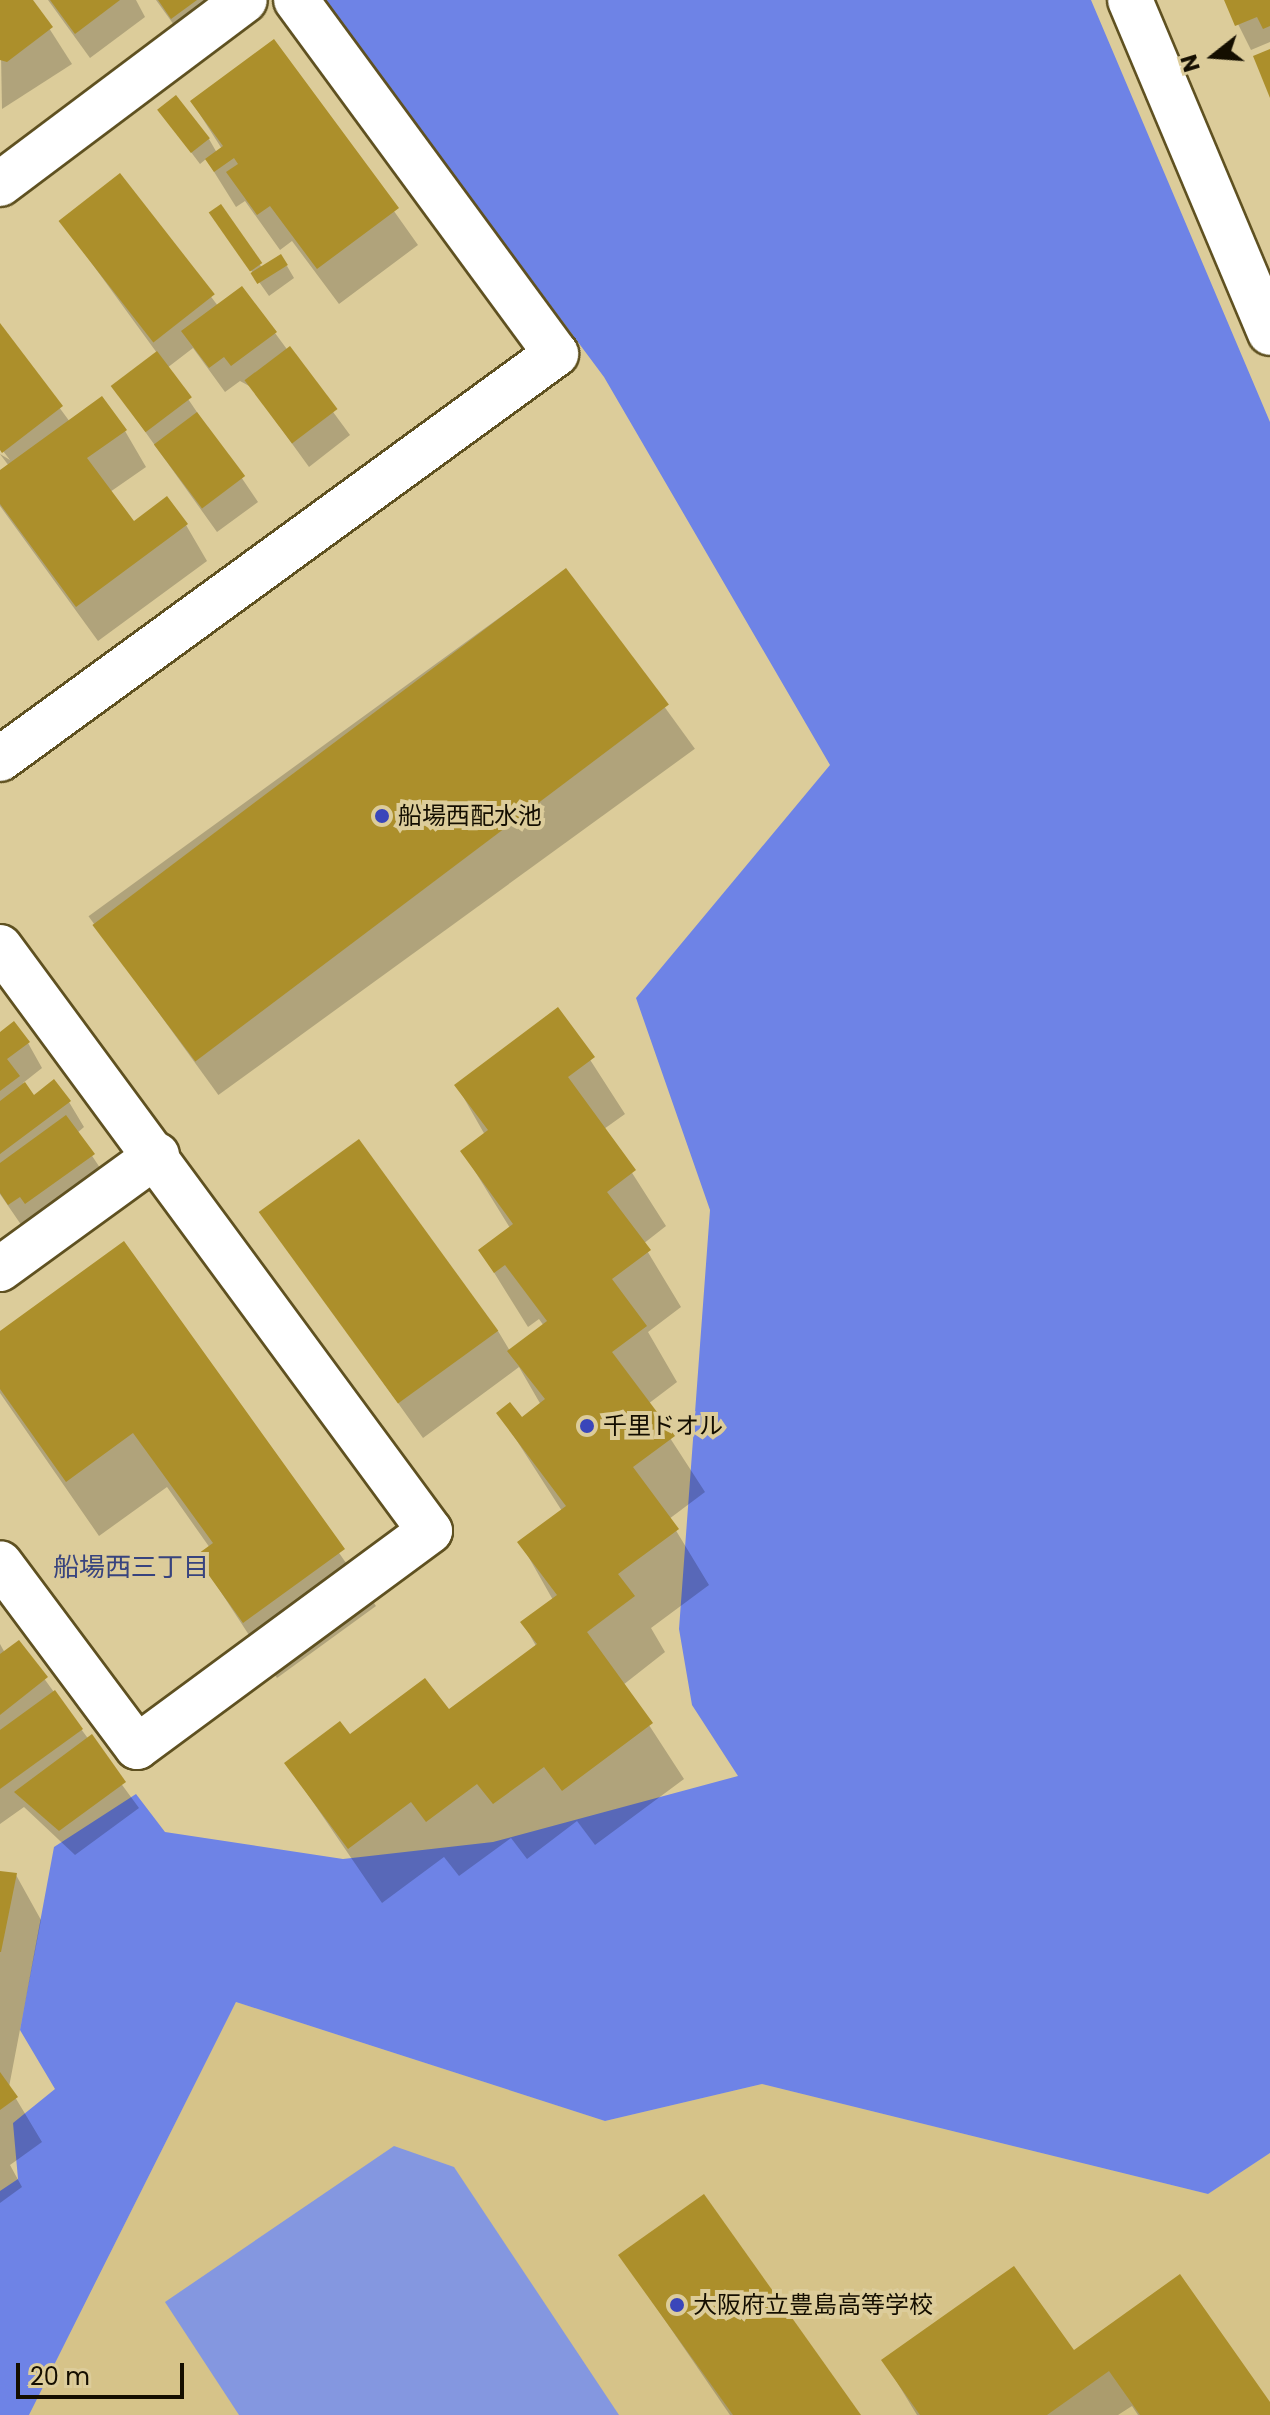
<!DOCTYPE html>
<html>
<head>
<meta charset="utf-8">
<style>
  body { margin:0 }
  #map { position:relative; width:1270px; height:2415px; overflow:hidden; background:#dccc9a; font-family:Poppins,"Noto Sans JP",sans-serif }
  div>[style] { position:absolute }
  [style*='--x'] { left:calc(var(--x)*1px); top:calc(var(--y)*1px); width:calc(var(--w)*1px); rotate:calc(var(--a)*1deg) }
  .built>* { inset:0; background:#d6c389 }
  .green>* { inset:0; background:#8497e0 }
  .forest>* { inset:0; background:#6e83e6 }
  .shadow>* { inset:0; background:#0003; transform-origin:0 0 }
  .building>* { inset:0; background:#ac8f2b; transform-origin:0 0 }
  .roads { filter:drop-shadow(2px 0 #5f5121) drop-shadow(-2px 0 #5f5121) drop-shadow(0 2px #5f5121) drop-shadow(0 -2px #5f5121) }
  .minor>* { height:44px; margin:-22px; padding:0 22px; transform-origin:22px; border-radius:22px; background:#fff }
  .tertiary>* { height:44px; margin:-22px; padding:0 22px; transform-origin:22px; border-radius:22px; background:#fff }
  .dots>* { width:22px; height:22px; translate:-50% -50%; box-sizing:border-box; border:4px solid #dccc9a; border-radius:50% }
  span { translate:-50% -50%; white-space:nowrap; text-align:center; line-height:1.15; -webkit-text-stroke:8px #dccc9a; paint-order:stroke }
  .poi-label { font-size:24px; color:#140e00 }
  .left { translate:0 -50%; text-align:left }
  .neighbourhood-label { font-size:26px; color:#37437e }
  .north { position:absolute; left:1174px; top:16px; width:80px; height:80px; -webkit-text-stroke:6px #dccc9a; paint-order:stroke; rotate:253deg; font-size:22px; font-weight:700; line-height:32px; text-align:center; color:#140e00 }
  .north::after { content:''; display:block; margin:auto; width:28px; height:36px; background:#140e00; clip-path:polygon(50% 0,100% 100%,50% 72%,0 100%) }
  .scale { position:absolute; left:16px; top:2363px; width:168px; height:36px; box-sizing:border-box; border:4px solid #140e00; border-top:0; padding-left:10px; font-size:24px; line-height:28px; white-space:nowrap; color:#140e00; -webkit-text-stroke:6px #dccc9a; paint-order:stroke }
</style>
</head>
<body>
<div id="map">
  <div class="built">
    <i style="clip-path:polygon(236px 2002px,605px 2121px,762px 2084px,1208px 2194px,1270px 2153px,1270px 2415px,29px 2415px)"></i>
  </div>
  <div class="green">
    <i style="clip-path:polygon(394px 2146px,454px 2167px,619px 2415px,239px 2415px,165px 2302px)"></i>
  </div>
  <div class="forest">
    <i style="clip-path:polygon(323px 0,1091px 0,1270px 422px,1270px 2153px,1208px 2194px,762px 2084px,605px 2121px,236px 2002px,29px 2415px,0 2415px,0 2191px,18px 2179px,13px 2123px,55px 2089px,20px 2030px,54px 1847px,136px 1794px,165px 1832px,343px 1859px,493px 1842px,738px 1776px,692px 1705px,679px 1629px,710px 1210px,636px 998px,830px 765px,604px 377px)"></i>
  </div>
  <div class="shadow">
    <i style="clip-path:polygon(0 0,31px 0,72px 64px,2px 109px)"></i>
    <i style="clip-path:polygon(48px 0,136px 0,145px 17px,90px 58px)"></i>
    <i style="clip-path:polygon(156px 0,221px 0,187px 43px)"></i>
    <i style="clip-path:polygon(1226px 0,1270px 0,1270px 42px,1251px 50px)"></i>
    <i style="clip-path:polygon(274px 42px,418px 245px,339px 304px,292px 241px,280px 250px,245px 201px,236px 207px,206px 159px,200px 164px,160px 111px,209px 139px,217px 153px,222px 149px,192px 102px)"></i>
    <i style="clip-path:polygon(120px 176px,218px 306px,275px 333px,350px 435px,309px 467px,251px 387px,240px 381px,225px 392px,193px 348px,167px 368px,258px 502px,217px 532px,121px 398px,157px 353px,61px 221px)"></i>
    <i style="clip-path:polygon(219px 225px,264px 269px,287px 266px,294px 278px,269px 296px)"></i>
    <i style="clip-path:polygon(0 327px,70px 422px,125px 431px,146px 467px,110px 492px,133px 523px,186px 525px,207px 561px,98px 641px,0 506px,0 473px,9px 466px,0 454px,10px 460px,0 447px)"></i>
    <i style="left:565px;top:570px;width:221px;height:589px;rotate:54deg"></i>
    <i style="clip-path:polygon(558px 1010px,625px 1114px,604px 1129px,666px 1226px,643px 1244px,681px 1307px,648px 1332px,677px 1382px,648px 1404px,705px 1492px,669px 1519px,709px 1585px,651px 1628px,665px 1652px,623px 1685px,684px 1779px,595px 1845px,577px 1821px,527px 1859px,511px 1838px,459px 1876px,444px 1857px,382px 1903px,287px 1764px,350px 1737px,448px 1712px,536px 1646px,523px 1623px,553px 1600px,520px 1542px,562px 1511px,499px 1413px,521px 1420px,541px 1405px,519px 1367px,423px 1438px,262px 1213px,498px 1331px,510px 1351px,544px 1326px,539px 1319px,528px 1327px,480px 1250px,510px 1228px,463px 1152px,485px 1135px,457px 1086px)"></i>
    <i style="clip-path:polygon(0 1034px,28px 1043px,42px 1068px,23px 1083px,33px 1098px,69px 1102px,84px 1127px,77px 1133px,108px 1180px,24px 1229px,0 1194px)"></i>
    <i style="clip-path:polygon(124px 1244px,376px 1606px,277px 1678px,198px 1557px,210px 1548px,167px 1487px,99px 1536px,0 1393px,0 1333px)"></i>
    <i style="clip-path:polygon(18px 1643px,139px 1808px,75px 1855px,24px 1807px,0 1824px,0 1644px,5px 1653px)"></i>
    <i style="clip-path:polygon(0 1873px,16px 1875px,41px 1920px,9px 2087px,42px 2142px,10px 2165px,22px 2187px,0 2203px)"></i>
    <i style="clip-path:polygon(621px 2256px,859px 2415px,730px 2415px)"></i>
    <i style="clip-path:polygon(1073px 2352px,1270px 2405px,1270px 2415px,1138px 2415px,1132px 2406px,1118px 2415px,917px 2415px,884px 2361px)"></i>
  </div>
  <div class="building">
    <i style="clip-path:polygon(0 0,33px 0,53px 27px,7px 62px,0 60px)"></i>
    <i style="clip-path:polygon(50px 0,120px 0,75px 34px)"></i>
    <i style="clip-path:polygon(158px 0,197px 0,171px 19px)"></i>
    <i style="clip-path:polygon(1224px 0,1270px 0,1270px 26px,1263px 29px,1257px 17px,1235px 26px)"></i>
    <i style="clip-path:polygon(274px 39px,399px 208px,317px 269px,270px 206px,257px 215px,226px 172px,238px 164px,234px 158px,214px 172px,205px 159px,223px 146px,190px 101px)"></i>
    <i style="clip-path:polygon(1270px 49px,1270px 98px,1253px 56px)"></i>
    <i style="left:176px;top:95px;width:55px;height:24px;rotate:52deg"></i>
    <i style="left:120px;top:173px;width:154px;height:78px;rotate:52deg"></i>
    <i style="left:221px;top:204px;width:72px;height:15px;rotate:55deg"></i>
    <i style="left:281px;top:254px;width:13px;height:36px;rotate:58deg"></i>
    <i style="clip-path:polygon(242px 286px,277px 332px,231px 366px,224px 357px,209px 368px,181px 331px)"></i>
    <i style="clip-path:polygon(0 323px,63px 406px,2px 453px,0 450px)"></i>
    <i style="left:290px;top:346px;width:79px;height:57px;rotate:53deg"></i>
    <i style="left:157px;top:351px;width:58px;height:58px;rotate:53deg"></i>
    <i style="clip-path:polygon(102px 396px,127px 430px,87px 458px,134px 521px,167px 496px,188px 524px,76px 607px,0 504px,0 470px)"></i>
    <i style="left:197px;top:412px;width:80px;height:54px;rotate:53deg"></i>
    <i style="left:566px;top:568px;width:171px;height:593px;rotate:53deg"></i>
    <i style="clip-path:polygon(558px 1007px,595px 1057px,568px 1077px,636px 1170px,607px 1192px,651px 1250px,612px 1279px,647px 1326px,612px 1352px,675px 1436px,633px 1467px,679px 1529px,618px 1574px,635px 1596px,587px 1632px,653px 1723px,562px 1791px,544px 1767px,493px 1804px,477px 1784px,426px 1822px,411px 1802px,348px 1849px,284px 1763px,340px 1721px,350px 1734px,425px 1678px,449px 1709px,537px 1644px,520px 1622px,557px 1595px,517px 1542px,566px 1506px,496px 1413px,510px 1402px,522px 1417px,545px 1399px,507px 1351px,547px 1321px,505px 1265px,494px 1273px,478px 1250px,513px 1224px,460px 1151px,488px 1130px,454px 1085px)"></i>
    <i style="clip-path:polygon(14px 1021px,30px 1042px,7px 1059px,20px 1076px,0 1091px,0 1032px)"></i>
    <i style="clip-path:polygon(54px 1079px,71px 1101px,0 1154px,0 1101px,25px 1082px,34px 1095px)"></i>
    <i style="clip-path:polygon(66px 1115px,95px 1154px,25px 1204px,20px 1197px,8px 1205px,0 1193px,0 1163px)"></i>
    <i style="left:359px;top:1139px;width:237px;height:124px;rotate:54deg"></i>
    <i style="clip-path:polygon(124px 1241px,345px 1549px,243px 1623px,195px 1556px,213px 1543px,133px 1433px,66px 1482px,0 1389px,0 1331px)"></i>
    <i style="clip-path:polygon(19px 1640px,48px 1677px,0 1715px,0 1654px)"></i>
    <i style="clip-path:polygon(55px 1690px,83px 1729px,0 1789px,0 1730px)"></i>
    <i style="clip-path:polygon(92px 1734px,126px 1782px,59px 1831px,14px 1792px)"></i>
    <i style="clip-path:polygon(0 1871px,17px 1873px,1px 1952px,0 1952px)"></i>
    <i style="clip-path:polygon(0 2072px,18px 2097px,0 2110px)"></i>
    <i style="clip-path:polygon(704px 2194px,861px 2415px,733px 2415px,618px 2255px)"></i>
    <i style="clip-path:polygon(1014px 2266px,1074px 2350px,1180px 2274px,1270px 2402px,1270px 2415px,1140px 2415px,1109px 2371px,1047px 2415px,920px 2415px,881px 2360px)"></i>
  </div>
  <div class="roads">
    <div class="minor">
      <i style="--x:296;--y:0;--w:439;--a:53.7"></i>
      <i style="--x:0;--y:184;--w:306;--a:-36.9"></i>
      <i style="--x:0;--y:947;--w:725;--a:53.64"></i>
      <i style="--x:430;--y:1531;--w:364;--a:143.6"></i>
      <i style="--x:137;--y:1747;--w:229;--a:-126.7"></i>
      <i style="--x:0;--y:1269;--w:194;--a:-36"></i>
    </div>
    <div class="tertiary">
      <i style="--x:1130;--y:0;--w:361;--a:67.2"></i>
      <i style="--x:0;--y:759;--w:688;--a:-36.07"></i>
    </div>
  </div>
  <div class="dots">
    <i style="left:382px;top:816px;background:#3a46ba"></i>
    <i style="left:587px;top:1426px;background:#3a46ba"></i>
    <i style="left:677px;top:2305px;background:#3a46ba"></i>
  </div>
  <div class="poi-label">
    <span class="left" style="left:398px;top:816px">船場西配水池</span>
    <span class="left" style="left:603px;top:1426px">千里ドオル</span>
    <span class="left" style="left:693px;top:2305px">大阪府立豊島高等学校</span>
  </div>
  <div class="neighbourhood-label">
    <span style="left:131px;top:1568px">船場西三丁目</span>
  </div>
  <div class="north">N</div>
  <div class="scale">20 m</div>
</div>
</body>
</html>
